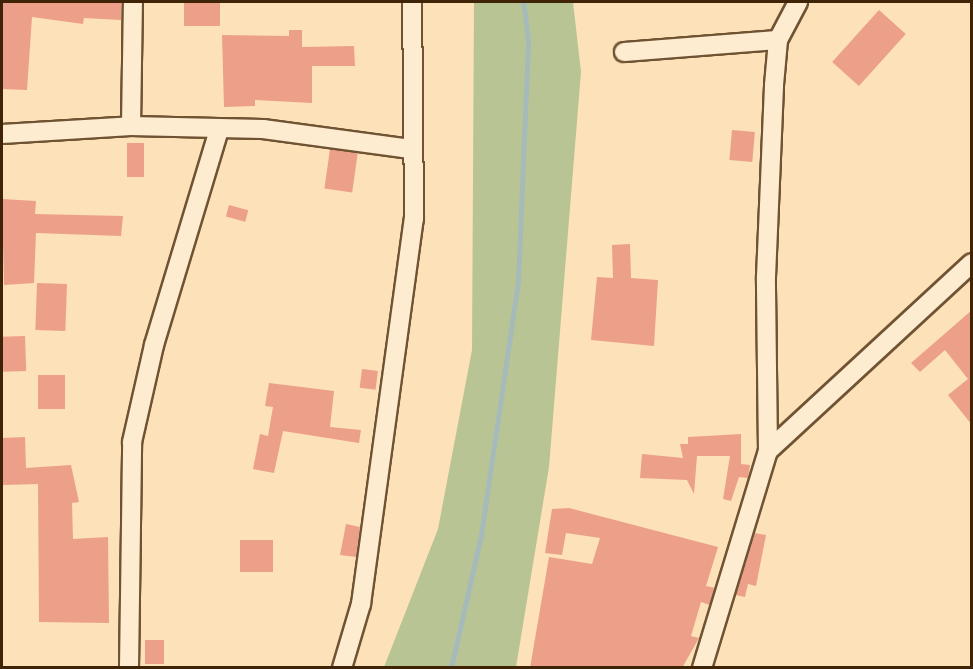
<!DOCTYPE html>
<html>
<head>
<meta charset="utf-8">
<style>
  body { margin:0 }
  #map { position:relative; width:973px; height:669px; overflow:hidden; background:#fde1b8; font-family:"Libre Bodoni",serif }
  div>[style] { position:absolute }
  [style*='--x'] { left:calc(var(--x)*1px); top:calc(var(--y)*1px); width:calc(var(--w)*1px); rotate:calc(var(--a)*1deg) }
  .green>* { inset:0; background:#b9c494 }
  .stream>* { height:5px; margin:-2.5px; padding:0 2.5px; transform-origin:2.5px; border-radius:2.5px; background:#a5bbba }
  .building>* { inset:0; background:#eca08a; transform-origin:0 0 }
  .roads { filter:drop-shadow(2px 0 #6f5333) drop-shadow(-2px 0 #6f5333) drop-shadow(0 2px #6f5333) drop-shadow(0 -2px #6f5333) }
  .minor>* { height:18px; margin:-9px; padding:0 9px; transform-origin:9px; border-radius:9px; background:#feecd1 }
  span { translate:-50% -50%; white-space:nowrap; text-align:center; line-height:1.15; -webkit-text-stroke:4.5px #feecd1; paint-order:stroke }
  .frame { position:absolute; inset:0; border:3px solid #402407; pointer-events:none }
</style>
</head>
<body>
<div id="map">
  <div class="green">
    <i style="clip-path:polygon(474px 2px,573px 2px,581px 72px,549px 467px,516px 667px,384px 667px,438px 529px,472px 350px)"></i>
  </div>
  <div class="stream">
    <i style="--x:451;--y:668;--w:136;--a:-77.3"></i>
    <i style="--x:481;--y:535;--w:256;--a:-81.7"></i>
    <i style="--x:518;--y:282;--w:242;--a:-87.6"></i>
    <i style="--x:528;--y:40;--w:38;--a:-97"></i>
  </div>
  <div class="building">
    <i style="clip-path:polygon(2px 2px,122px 2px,121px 20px,84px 18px,83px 24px,32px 17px,27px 90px,2px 89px)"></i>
    <i style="left:184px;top:2px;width:36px;height:24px"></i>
    <i style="left:879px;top:10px;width:36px;height:70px;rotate:42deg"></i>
    <i style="clip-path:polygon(289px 30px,302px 30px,302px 47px,354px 46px,355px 66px,312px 66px,312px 103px,255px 100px,255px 106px,224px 107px,222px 35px,289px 36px)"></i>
    <i style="left:732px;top:130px;width:23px;height:30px;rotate:5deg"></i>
    <i style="left:127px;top:143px;width:17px;height:34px"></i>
    <i style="left:330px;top:149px;width:28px;height:40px;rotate:8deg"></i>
    <i style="clip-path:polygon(2px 199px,36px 201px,35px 214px,123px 216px,121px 236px,36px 233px,34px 283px,4px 285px)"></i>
    <i style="left:229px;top:205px;width:20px;height:12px;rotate:15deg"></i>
    <i style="clip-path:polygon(630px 244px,631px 278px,658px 280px,654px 346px,591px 340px,597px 277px,613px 278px,612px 245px)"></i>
    <i style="left:37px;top:283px;width:30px;height:47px;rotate:2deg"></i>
    <i style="clip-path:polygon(972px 310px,972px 425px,948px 395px,968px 379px,945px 350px,920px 372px,911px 363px)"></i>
    <i style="left:25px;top:336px;width:35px;height:23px;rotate:88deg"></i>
    <i style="left:362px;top:369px;width:16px;height:19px;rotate:7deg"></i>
    <i style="left:38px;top:375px;width:27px;height:34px"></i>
    <i style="clip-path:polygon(269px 383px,334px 391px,330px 427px,361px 430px,359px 443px,283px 431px,274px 473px,253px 469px,260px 434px,268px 436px,273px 407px,265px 406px)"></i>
    <i style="clip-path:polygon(741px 434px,741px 464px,750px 465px,748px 478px,739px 477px,731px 501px,723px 499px,730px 456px,697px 456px,694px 494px,687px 480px,640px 478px,642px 454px,683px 458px,680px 444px,688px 444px,688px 437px)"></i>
    <i style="clip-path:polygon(25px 437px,26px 468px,71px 465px,79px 502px,72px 503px,73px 539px,108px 537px,109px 623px,39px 622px,38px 484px,2px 485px,2px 438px)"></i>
    <i style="clip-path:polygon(569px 508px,718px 547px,706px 586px,715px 588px,710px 605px,701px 602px,691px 636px,699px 638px,682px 668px,530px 668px,549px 557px,592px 564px,600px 538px,566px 533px,562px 555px,545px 553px,552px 509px)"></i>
    <i style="clip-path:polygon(346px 524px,360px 527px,356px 557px,340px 555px)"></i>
    <i style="clip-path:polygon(755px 533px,766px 535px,756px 586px,748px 584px,745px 597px,736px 595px)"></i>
    <i style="left:240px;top:540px;width:33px;height:32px"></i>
    <i style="left:145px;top:640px;width:19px;height:24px"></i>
  </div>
  <div class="roads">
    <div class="minor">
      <i style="--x:624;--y:52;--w:154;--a:-4.5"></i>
      <i style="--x:131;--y:126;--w:124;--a:-89.1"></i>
      <i style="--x:2;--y:134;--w:129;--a:-3.5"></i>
      <i style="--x:131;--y:126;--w:132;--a:1.3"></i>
      <i style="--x:263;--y:129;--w:149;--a:7.7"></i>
      <i style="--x:768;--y:451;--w:277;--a:-42.7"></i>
      <i style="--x:129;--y:668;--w:226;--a:-89.2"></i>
      <i style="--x:132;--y:442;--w:99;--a:-77.2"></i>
      <i style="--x:154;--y:345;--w:225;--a:-73.2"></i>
      <i style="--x:342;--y:668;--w:67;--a:-73.5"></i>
      <i style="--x:361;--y:604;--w:389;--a:-82.2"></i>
      <i style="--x:414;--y:219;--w:217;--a:-90.5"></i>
      <i style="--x:702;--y:668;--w:227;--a:-73.1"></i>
      <i style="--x:768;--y:451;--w:174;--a:-90.7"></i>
      <i style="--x:766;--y:277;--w:192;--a:-87.6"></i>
      <i style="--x:774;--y:85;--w:45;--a:-84.9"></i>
      <i style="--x:778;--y:40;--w:43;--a:-62.2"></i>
    </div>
  </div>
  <div class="frame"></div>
</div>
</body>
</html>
